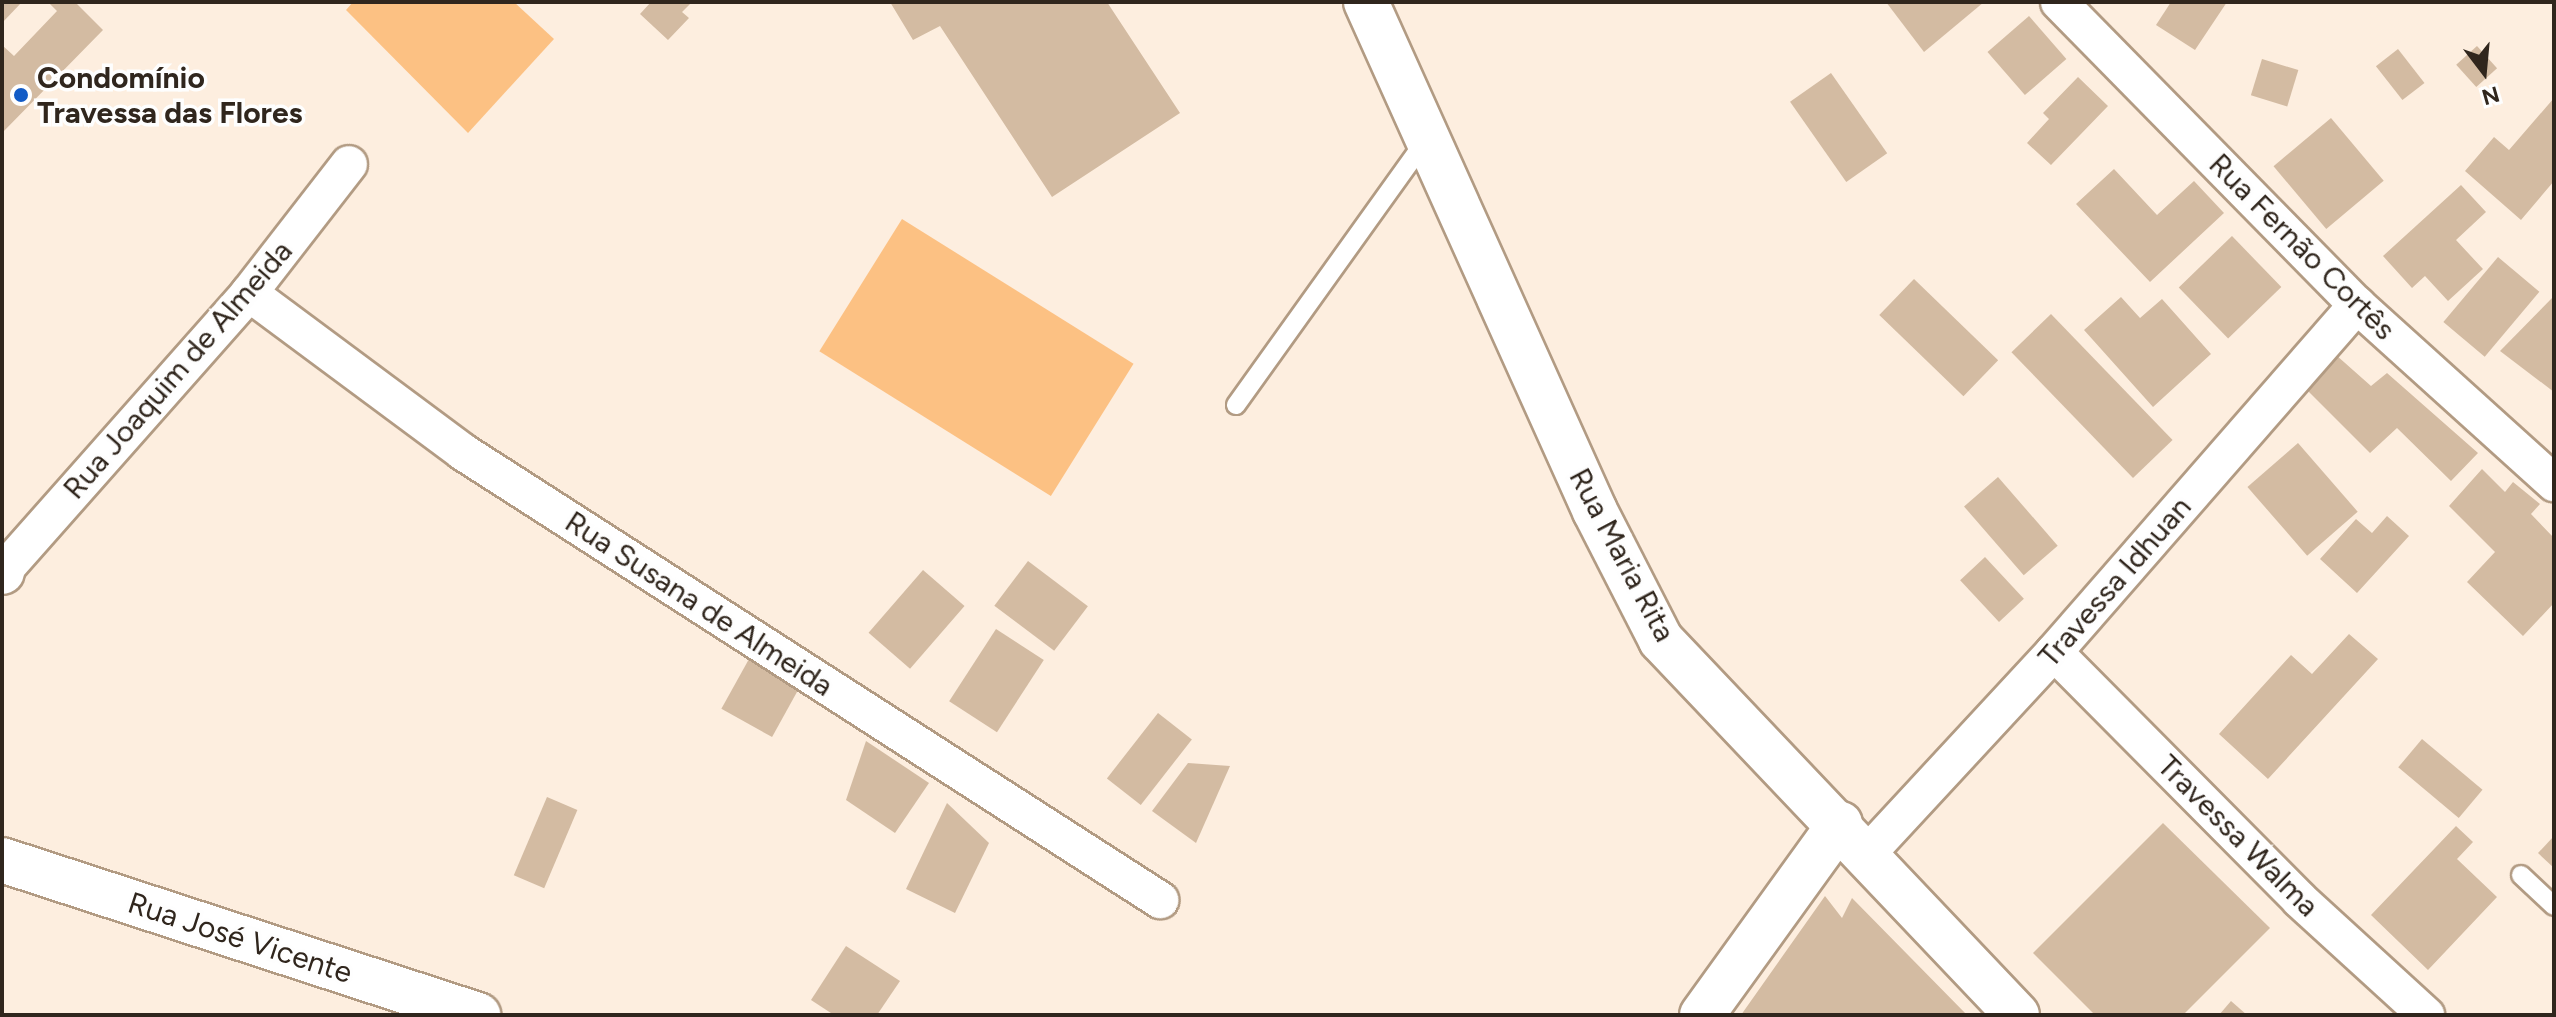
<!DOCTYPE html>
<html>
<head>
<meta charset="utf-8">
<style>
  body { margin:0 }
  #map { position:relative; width:2556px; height:1017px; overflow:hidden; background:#fdeedf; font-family:Figtree,sans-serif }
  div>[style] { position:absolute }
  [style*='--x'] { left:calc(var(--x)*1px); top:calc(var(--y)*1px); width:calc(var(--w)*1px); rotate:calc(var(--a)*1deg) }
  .green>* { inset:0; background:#fcc183; transform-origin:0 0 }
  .building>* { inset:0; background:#d3bba2; transform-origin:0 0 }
  .roads { filter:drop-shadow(2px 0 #b29b83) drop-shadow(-2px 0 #b29b83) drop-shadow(0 2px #b29b83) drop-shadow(0 -2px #b29b83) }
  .service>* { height:18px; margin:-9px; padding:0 9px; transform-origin:9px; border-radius:9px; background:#fff }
  .minor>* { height:36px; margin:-18px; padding:0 18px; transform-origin:18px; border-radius:18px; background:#fff }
  .tertiary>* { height:44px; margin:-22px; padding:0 22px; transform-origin:22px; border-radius:22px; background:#fff }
  .dots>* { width:22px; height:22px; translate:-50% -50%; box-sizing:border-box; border:4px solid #fefefe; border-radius:50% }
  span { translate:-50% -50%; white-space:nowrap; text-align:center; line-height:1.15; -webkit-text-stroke:7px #fefefe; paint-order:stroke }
  .poi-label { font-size:30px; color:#30261d; font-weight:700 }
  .left { translate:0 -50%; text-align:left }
  .street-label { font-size:30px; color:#30261d }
  .frame { position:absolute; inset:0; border:4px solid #30261d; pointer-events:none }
  .north { position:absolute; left:2444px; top:32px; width:80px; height:80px; -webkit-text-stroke:6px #fefefe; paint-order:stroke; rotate:164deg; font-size:22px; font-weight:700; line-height:32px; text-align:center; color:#30261d }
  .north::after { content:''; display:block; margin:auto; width:28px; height:36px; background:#30261d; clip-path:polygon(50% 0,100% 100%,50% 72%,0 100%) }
</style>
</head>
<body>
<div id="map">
  <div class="green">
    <i style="clip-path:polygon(353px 2px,514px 2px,554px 39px,468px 133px,346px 10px)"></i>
    <i style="left:902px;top:219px;width:273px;height:156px;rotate:32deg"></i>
  </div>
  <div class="building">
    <i style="clip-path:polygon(2px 2px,22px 2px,2px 23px)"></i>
    <i style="clip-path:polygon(48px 2px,75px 2px,103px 30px,2px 133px,2px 45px,14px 56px,57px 11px)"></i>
    <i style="clip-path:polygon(651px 2px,692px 2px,682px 12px,689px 18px,668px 40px,640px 14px)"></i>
    <i style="clip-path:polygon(890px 2px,1107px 2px,1180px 113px,1052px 197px,940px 26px,913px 40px)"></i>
    <i style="clip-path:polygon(1886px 2px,1984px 2px,1924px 52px)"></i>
    <i style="clip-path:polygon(2171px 2px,2227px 2px,2195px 50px,2156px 25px)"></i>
    <i style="left:2029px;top:16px;width:57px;height:55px;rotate:49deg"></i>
    <i style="left:2477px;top:46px;width:30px;height:28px;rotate:48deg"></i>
    <i style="left:2398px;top:49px;width:43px;height:28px;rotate:52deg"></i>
    <i style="left:2262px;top:59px;width:38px;height:38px;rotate:17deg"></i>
    <i style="left:1831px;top:73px;width:98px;height:50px;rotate:55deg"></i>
    <i style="clip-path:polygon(2078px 77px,2108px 106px,2051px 165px,2027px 143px,2049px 119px,2043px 113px)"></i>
    <i style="clip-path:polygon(2554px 98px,2554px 181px,2521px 220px,2465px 171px,2494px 137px,2509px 150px)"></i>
    <i style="left:2331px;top:118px;width:82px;height:75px;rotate:50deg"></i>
    <i style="clip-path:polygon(2114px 169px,2157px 215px,2194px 181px,2224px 213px,2150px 282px,2076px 204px)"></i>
    <i style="clip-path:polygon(2461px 185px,2486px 212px,2456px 240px,2483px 269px,2448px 301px,2425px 276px,2412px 288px,2383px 256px)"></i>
    <i style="left:2232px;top:236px;width:71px;height:74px;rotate:46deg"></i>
    <i style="left:2498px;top:257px;width:54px;height:85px;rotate:40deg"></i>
    <i style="left:1914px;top:279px;width:117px;height:50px;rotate:44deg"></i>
    <i style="clip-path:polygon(2554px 296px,2554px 392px,2500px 351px)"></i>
    <i style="clip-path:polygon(2121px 297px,2140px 318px,2162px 299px,2211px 354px,2153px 407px,2084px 330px)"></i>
    <i style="left:2051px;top:314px;width:175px;height:55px;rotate:46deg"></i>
    <i style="clip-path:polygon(2336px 355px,2371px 386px,2387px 373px,2478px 453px,2451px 481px,2397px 428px,2370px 453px,2302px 385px)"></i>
    <i style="left:2298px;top:443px;width:91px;height:67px;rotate:49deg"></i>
    <i style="clip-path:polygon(2482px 469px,2505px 492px,2513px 482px,2540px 504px,2531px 514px,2554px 538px,2554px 603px,2523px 636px,2467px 582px,2495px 552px,2449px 506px)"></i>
    <i style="left:1998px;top:477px;width:91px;height:45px;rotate:49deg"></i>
    <i style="clip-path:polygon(2387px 516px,2409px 536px,2357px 593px,2320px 559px,2356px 519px,2372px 533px)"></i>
    <i style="left:1985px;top:557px;width:57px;height:34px;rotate:47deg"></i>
    <i style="left:1028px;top:561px;width:75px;height:56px;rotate:37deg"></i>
    <i style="left:923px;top:570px;width:55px;height:83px;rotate:41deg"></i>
    <i style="left:996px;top:629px;width:57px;height:86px;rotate:33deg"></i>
    <i style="clip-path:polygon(2349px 634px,2378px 659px,2268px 779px,2219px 734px,2291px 655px,2312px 674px)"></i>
    <i style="left:749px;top:659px;width:58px;height:57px;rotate:29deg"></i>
    <i style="left:1158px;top:713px;width:43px;height:83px;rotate:38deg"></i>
    <i style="left:2422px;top:739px;width:79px;height:37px;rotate:40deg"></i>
    <i style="clip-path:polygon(866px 741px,929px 783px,895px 833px,846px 800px)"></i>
    <i style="clip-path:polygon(1188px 763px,1230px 766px,1196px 843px,1152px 811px)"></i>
    <i style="left:547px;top:797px;width:33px;height:85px;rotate:23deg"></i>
    <i style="clip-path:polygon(947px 803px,989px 843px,955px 913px,906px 889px)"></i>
    <i style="clip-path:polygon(2163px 823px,2270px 928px,2183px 1015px,2095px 1015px,2033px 953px)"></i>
    <i style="clip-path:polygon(2456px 826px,2473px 842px,2457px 859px,2497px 897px,2428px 970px,2371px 915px)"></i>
    <i style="clip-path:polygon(2554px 836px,2554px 868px,2538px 853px)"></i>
    <i style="clip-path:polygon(1825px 896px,1842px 918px,1852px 898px,1967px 1015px,1741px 1015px)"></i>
    <i style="clip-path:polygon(846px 946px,900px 981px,877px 1015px,834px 1015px,811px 1000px)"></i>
    <i style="clip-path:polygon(2231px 1001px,2247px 1015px,2219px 1015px)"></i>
  </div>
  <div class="roads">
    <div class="service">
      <i style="--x:1236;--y:405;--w:326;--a:-54.4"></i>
      <i style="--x:2521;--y:875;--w:45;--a:43.2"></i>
    </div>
    <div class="minor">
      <i style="--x:2059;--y:2;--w:425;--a:45.5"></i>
      <i style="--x:2357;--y:305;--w:266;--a:42.1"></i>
      <i style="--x:249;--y:293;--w:267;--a:36.6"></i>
      <i style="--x:463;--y:452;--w:829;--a:32.73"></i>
      <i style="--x:6;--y:568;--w:367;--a:-48.5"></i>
      <i style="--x:249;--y:293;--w:163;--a:-52.2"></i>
      <i style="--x:2054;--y:652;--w:349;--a:45.2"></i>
      <i style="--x:2300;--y:900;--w:171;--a:42.4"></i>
      <i style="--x:1867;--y:854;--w:275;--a:-47.2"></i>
      <i style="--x:2054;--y:652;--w:461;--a:-48.9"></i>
    </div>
    <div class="tertiary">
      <i style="--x:1366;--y:2;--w:558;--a:65.78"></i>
      <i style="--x:1595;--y:511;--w:145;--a:62.9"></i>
      <i style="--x:1661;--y:640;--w:517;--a:46.49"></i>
      <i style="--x:2;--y:566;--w:6;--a:90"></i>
      <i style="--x:2;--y:860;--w:501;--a:18.04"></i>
      <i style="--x:1702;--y:1015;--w:236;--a:-54.2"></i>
    </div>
  </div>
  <div class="dots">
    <i style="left:21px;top:95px;background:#125bc6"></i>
  </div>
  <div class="poi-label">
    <span class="left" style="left:37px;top:95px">Condomínio<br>Travessa das Flores</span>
  </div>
  <div class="street-label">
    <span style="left:2302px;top:247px;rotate:45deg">Rua Fernão Cortês</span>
    <span style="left:178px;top:370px;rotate:-49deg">Rua Joaquim de Almeida</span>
    <span style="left:1622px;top:555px;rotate:62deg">Rua Maria Rita</span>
    <span style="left:2115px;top:582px;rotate:-49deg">Travessa Idhuan</span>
    <span style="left:699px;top:604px;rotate:33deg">Rua Susana de Almeida</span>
    <span style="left:2238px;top:836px;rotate:45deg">Travessa Walma</span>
    <span style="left:240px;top:938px;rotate:18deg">Rua José Vicente</span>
  </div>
  <div class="frame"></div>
  <div class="north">N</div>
</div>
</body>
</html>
